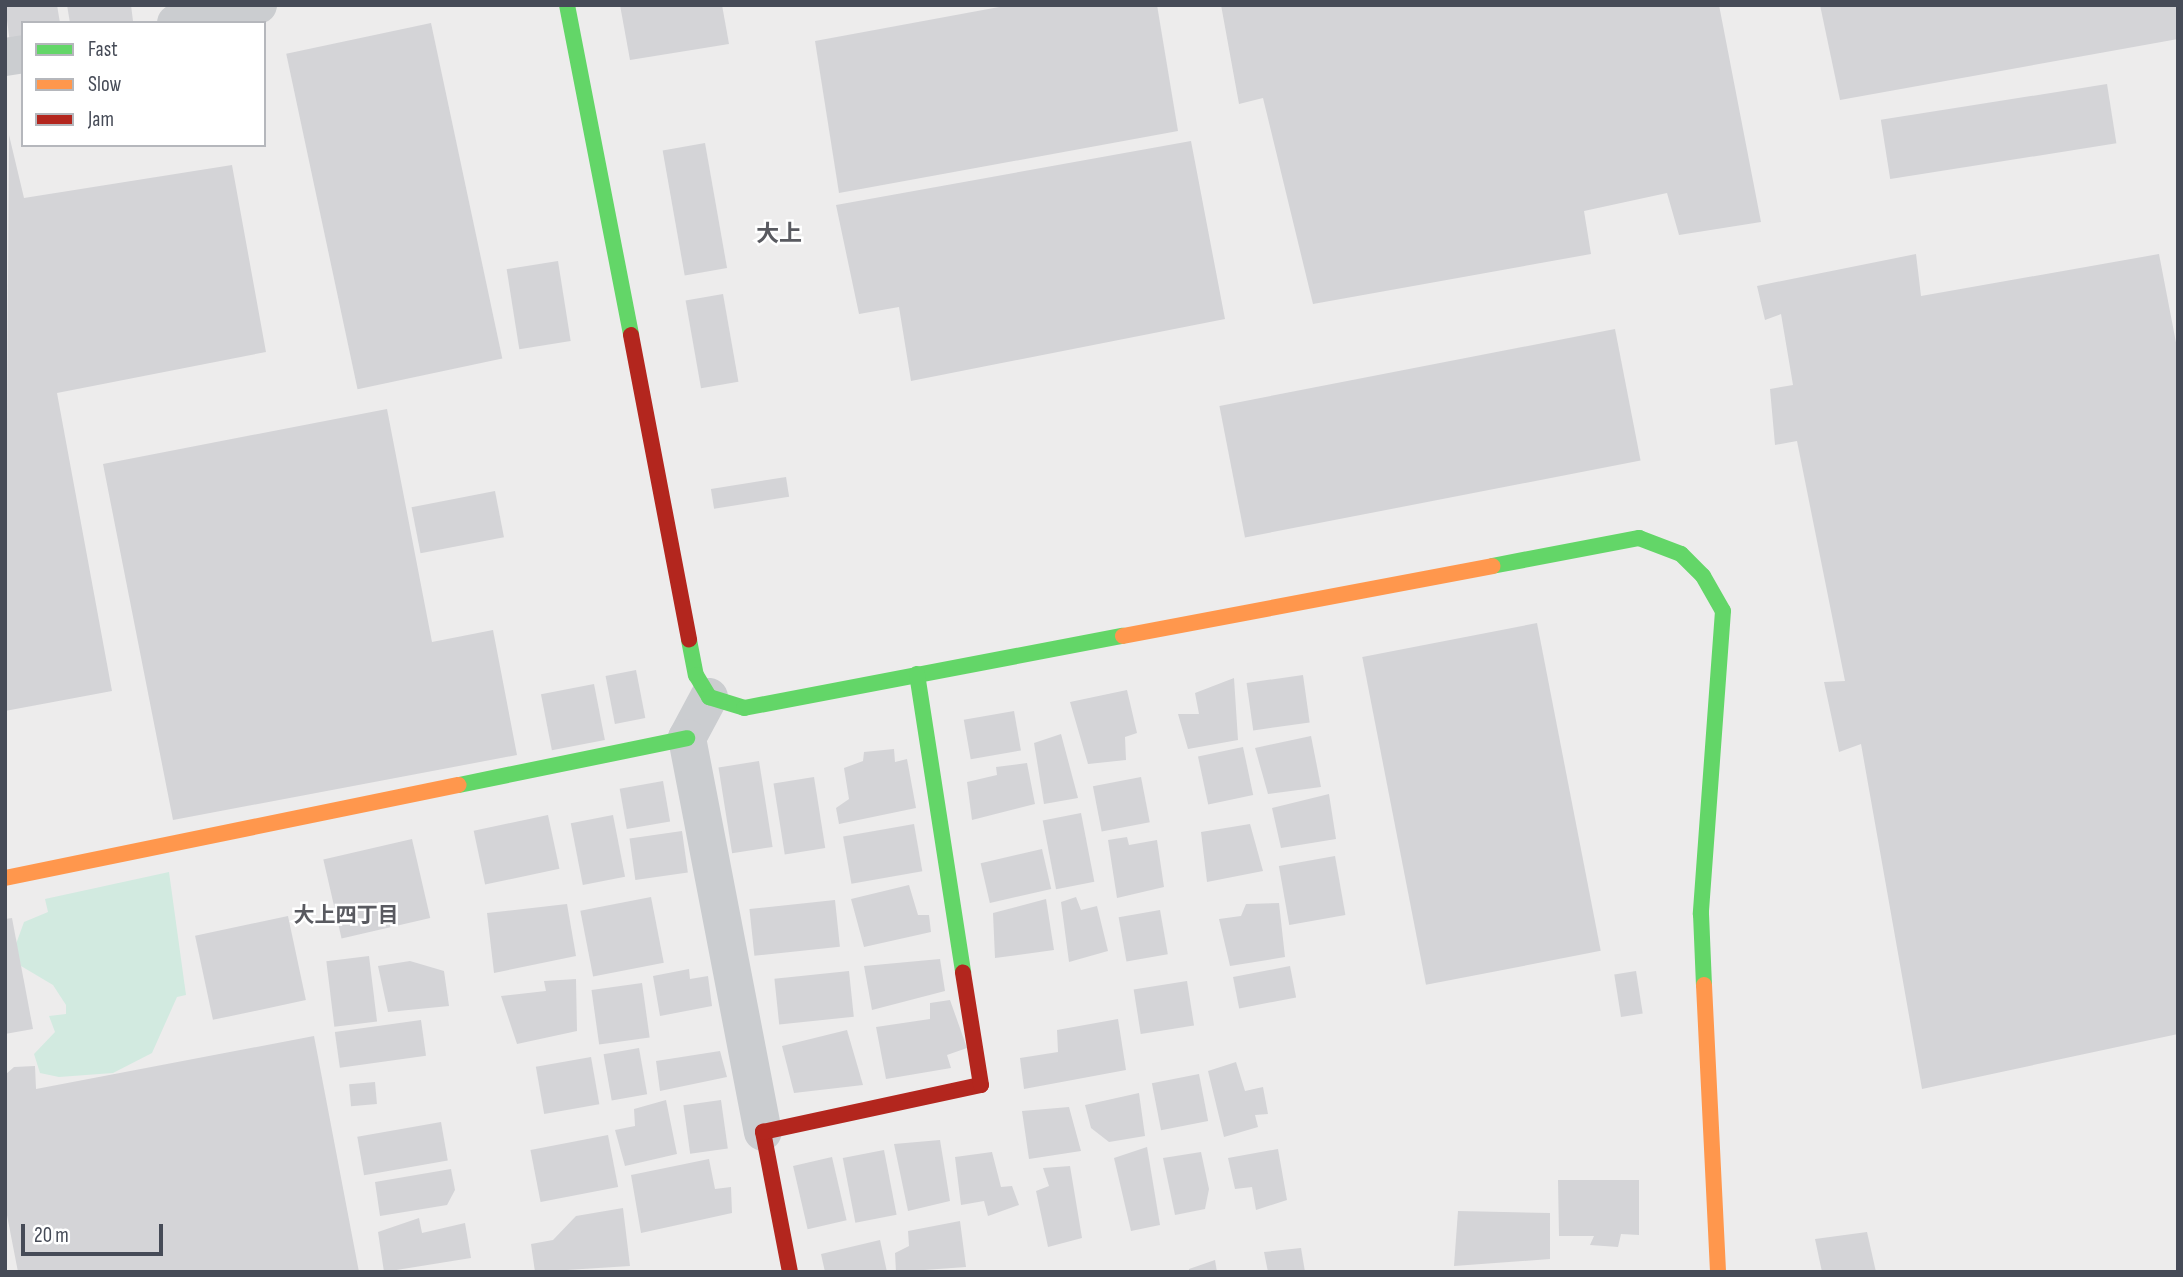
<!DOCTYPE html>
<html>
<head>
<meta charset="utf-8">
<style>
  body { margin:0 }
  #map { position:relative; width:2183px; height:1277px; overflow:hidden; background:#edecec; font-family:"Sofia Sans Condensed","Noto Sans JP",sans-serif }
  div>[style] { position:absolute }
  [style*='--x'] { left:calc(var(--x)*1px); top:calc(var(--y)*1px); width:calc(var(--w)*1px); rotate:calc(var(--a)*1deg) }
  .green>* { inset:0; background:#d2eae0 }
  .building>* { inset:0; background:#d4d4d7; transform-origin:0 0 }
  .street>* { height:38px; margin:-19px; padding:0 19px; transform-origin:19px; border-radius:19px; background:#cbcdd0 }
  .fast>* { height:16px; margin:-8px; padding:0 8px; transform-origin:8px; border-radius:8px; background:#63d668 }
  .slow>* { height:16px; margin:-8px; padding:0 8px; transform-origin:8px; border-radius:8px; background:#ff974d }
  .jam>* { height:16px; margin:-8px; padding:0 8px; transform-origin:8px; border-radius:8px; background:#b3261e }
  span { translate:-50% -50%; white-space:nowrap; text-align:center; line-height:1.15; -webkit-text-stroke:5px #fff; paint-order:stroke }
  .neighbourhood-label { font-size:21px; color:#595a60; font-weight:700 }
  .quarter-label { font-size:23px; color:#595a60; font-weight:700 }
  .frame { position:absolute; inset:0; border:7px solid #464b57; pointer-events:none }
  .legend { position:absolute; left:21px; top:21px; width:245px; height:126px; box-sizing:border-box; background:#fff; border:2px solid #b5b7bc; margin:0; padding:9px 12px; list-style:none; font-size:21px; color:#464b57 }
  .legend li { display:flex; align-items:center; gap:14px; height:35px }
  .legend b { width:35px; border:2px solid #b5b7bc }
  .scale { position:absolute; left:21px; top:1224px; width:142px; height:32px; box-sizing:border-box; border:4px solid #464b57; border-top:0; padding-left:9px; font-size:21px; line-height:24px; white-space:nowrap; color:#464b57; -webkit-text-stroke:5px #fff; paint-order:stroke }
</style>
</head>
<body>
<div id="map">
  <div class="green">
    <i style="clip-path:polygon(169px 872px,186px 995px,177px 997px,152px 1053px,113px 1073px,59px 1077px,40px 1073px,34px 1054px,55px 1032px,49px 1016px,66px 1014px,66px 1005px,53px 985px,21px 966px,16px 944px,24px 922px,48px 912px,45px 899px)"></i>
  </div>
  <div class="building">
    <i style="clip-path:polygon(5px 5px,57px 5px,60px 23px,23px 23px,23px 40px,10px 43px)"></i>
    <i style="clip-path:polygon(67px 5px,131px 5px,133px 21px,70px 23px)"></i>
    <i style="clip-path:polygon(620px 5px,722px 5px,729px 44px,630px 60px)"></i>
    <i style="clip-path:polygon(1010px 5px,1157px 5px,1178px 131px,839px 193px,815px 41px)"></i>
    <i style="clip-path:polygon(1221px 5px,1719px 5px,1761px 222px,1679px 235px,1667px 193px,1584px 211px,1591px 254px,1313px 304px,1263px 98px,1239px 104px)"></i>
    <i style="clip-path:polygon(1820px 5px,2178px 5px,2178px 39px,1840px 100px)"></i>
    <i style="left:431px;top:23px;width:343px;height:148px;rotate:78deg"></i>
    <i style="left:2107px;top:84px;width:60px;height:229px;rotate:81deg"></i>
    <i style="clip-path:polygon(9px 135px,24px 198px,232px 165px,266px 352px,57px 393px,112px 691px,5px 711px)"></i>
    <i style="clip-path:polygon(1191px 141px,1225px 319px,911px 381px,899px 307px,859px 314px,836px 205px)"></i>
    <i style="left:705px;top:143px;width:127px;height:43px;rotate:80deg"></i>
    <i style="clip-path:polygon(1916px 254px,1921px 296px,2159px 254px,2178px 353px,2178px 1034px,1922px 1089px,1861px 744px,1839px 752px,1824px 682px,1845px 681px,1797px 441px,1775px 445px,1770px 389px,1793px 385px,1781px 314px,1765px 320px,1757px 286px)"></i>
    <i style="left:558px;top:261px;width:81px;height:52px;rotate:81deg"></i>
    <i style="left:723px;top:294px;width:89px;height:38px;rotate:80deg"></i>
    <i style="left:1615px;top:329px;width:134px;height:403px;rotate:79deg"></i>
    <i style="clip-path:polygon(387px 409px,432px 642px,493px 630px,517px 755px,173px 820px,103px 464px)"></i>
    <i style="left:786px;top:477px;width:20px;height:76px;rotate:81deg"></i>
    <i style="left:495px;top:491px;width:47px;height:85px;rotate:79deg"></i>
    <i style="left:1537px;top:623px;width:334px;height:178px;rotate:79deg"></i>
    <i style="left:636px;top:670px;width:49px;height:31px;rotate:79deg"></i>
    <i style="left:1303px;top:675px;width:48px;height:57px;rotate:82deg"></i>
    <i style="clip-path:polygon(1234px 678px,1238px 740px,1188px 749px,1178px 714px,1199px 714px,1195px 693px)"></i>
    <i style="left:594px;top:684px;width:57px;height:54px;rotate:79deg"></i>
    <i style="clip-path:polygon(1127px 690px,1137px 733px,1125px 737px,1126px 760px,1088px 764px,1070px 702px)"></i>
    <i style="left:1014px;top:711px;width:40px;height:51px;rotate:80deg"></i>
    <i style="clip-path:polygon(1061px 734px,1078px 798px,1044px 804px,1034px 743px)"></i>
    <i style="clip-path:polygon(1311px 736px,1321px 787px,1268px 794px,1255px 748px)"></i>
    <i style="left:1243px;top:747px;width:49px;height:46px;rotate:78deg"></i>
    <i style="clip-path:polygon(894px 749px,895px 762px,907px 759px,916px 808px,839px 824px,836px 808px,849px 799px,844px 768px,863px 761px,864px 752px)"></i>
    <i style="left:759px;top:761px;width:87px;height:41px;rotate:81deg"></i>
    <i style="clip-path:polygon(1027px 763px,1035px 804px,972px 820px,967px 782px,997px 775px,996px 767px)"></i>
    <i style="left:814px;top:777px;width:72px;height:41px;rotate:81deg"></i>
    <i style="left:1141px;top:777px;width:46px;height:49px;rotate:79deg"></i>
    <i style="left:663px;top:781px;width:41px;height:44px;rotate:80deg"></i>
    <i style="clip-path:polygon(1329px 794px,1336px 839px,1281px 848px,1272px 808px)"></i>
    <i style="left:1081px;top:813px;width:70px;height:39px;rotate:79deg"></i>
    <i style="left:548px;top:815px;width:55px;height:76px;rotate:78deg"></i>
    <i style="left:613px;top:815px;width:63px;height:43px;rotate:79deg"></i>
    <i style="left:914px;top:824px;width:48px;height:72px;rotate:80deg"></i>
    <i style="clip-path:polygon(1250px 824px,1263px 871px,1207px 882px,1201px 832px)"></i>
    <i style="left:682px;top:831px;width:42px;height:53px;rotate:82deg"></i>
    <i style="clip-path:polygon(1127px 837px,1129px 845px,1157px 840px,1164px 887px,1117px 898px,1108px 840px)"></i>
    <i style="left:412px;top:839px;width:81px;height:91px;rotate:77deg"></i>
    <i style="left:1042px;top:849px;width:41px;height:63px;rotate:77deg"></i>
    <i style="left:1335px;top:856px;width:60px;height:57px;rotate:80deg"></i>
    <i style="clip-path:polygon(909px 885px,918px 915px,929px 915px,931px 932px,864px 947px,851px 899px)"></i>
    <i style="left:651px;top:897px;width:67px;height:72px;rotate:79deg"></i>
    <i style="clip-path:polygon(1076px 897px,1081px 910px,1097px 906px,1108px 951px,1069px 962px,1061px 902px)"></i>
    <i style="clip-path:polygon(1046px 899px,1054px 950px,995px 958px,993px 913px)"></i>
    <i style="left:835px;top:900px;width:47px;height:86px;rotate:84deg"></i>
    <i style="clip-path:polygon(1279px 903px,1285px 957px,1230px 966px,1219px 919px,1241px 916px,1246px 904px)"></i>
    <i style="clip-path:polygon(567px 904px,576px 956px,494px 973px,487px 913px)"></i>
    <i style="left:1160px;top:910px;width:45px;height:42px;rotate:80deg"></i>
    <i style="left:288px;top:916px;width:86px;height:95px;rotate:78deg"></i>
    <i style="clip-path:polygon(12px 918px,33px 1029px,5px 1034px,5px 919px)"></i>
    <i style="left:369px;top:956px;width:66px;height:43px;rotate:83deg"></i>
    <i style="clip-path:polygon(940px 959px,945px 991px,872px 1010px,864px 966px)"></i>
    <i style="clip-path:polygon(410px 961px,444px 971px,449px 1006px,388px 1012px,378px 966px)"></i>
    <i style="left:1290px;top:966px;width:32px;height:58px;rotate:79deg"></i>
    <i style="clip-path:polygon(689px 969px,690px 979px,708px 976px,712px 1006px,660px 1016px,653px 976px)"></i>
    <i style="left:849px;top:971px;width:46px;height:75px;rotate:84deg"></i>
    <i style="left:1636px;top:971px;width:43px;height:22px;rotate:81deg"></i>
    <i style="clip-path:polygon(576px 979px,577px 1031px,517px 1044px,501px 996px,546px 991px,544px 981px)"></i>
    <i style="left:1187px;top:981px;width:45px;height:54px;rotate:81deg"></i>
    <i style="left:642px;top:983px;width:55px;height:51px;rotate:82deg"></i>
    <i style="clip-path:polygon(950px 1000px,967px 1048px,947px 1055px,951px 1068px,886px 1079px,876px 1027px,930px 1019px,930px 1003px)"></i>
    <i style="clip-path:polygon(1118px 1019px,1126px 1070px,1024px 1089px,1020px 1058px,1058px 1052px,1057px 1030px)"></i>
    <i style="left:421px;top:1020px;width:36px;height:87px;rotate:82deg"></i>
    <i style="clip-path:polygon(847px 1030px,863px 1085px,794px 1093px,782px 1046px)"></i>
    <i style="clip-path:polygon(314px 1036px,359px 1272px,18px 1272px,5px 1205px,5px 1075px,14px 1067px,35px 1066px,36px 1089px)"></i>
    <i style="left:639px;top:1048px;width:47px;height:36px;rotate:80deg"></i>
    <i style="clip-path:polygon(720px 1051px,727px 1077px,660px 1091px,656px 1061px)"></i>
    <i style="left:591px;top:1057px;width:48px;height:56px;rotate:80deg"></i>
    <i style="clip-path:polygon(1236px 1062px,1245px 1091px,1263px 1087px,1268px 1114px,1255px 1115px,1258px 1127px,1224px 1137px,1208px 1071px)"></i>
    <i style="left:1199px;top:1074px;width:48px;height:48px;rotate:79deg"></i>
    <i style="left:375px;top:1082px;width:22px;height:26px;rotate:85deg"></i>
    <i style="clip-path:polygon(1139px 1093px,1145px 1136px,1109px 1142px,1091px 1128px,1085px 1105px)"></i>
    <i style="clip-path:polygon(666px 1100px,677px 1154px,625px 1166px,615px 1130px,635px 1126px,634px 1109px)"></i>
    <i style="left:721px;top:1100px;width:49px;height:38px;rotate:82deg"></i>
    <i style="clip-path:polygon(1069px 1107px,1081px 1151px,1029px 1159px,1022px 1111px)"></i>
    <i style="left:441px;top:1122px;width:39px;height:85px;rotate:80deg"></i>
    <i style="left:608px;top:1135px;width:53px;height:79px;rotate:79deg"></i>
    <i style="clip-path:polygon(940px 1140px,950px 1201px,908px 1211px,894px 1144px)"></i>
    <i style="clip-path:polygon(1147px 1147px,1160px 1225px,1131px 1231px,1114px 1158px)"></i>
    <i style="clip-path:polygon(1278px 1149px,1287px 1200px,1256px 1210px,1252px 1187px,1235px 1189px,1228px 1158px)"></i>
    <i style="left:884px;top:1150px;width:66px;height:42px;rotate:79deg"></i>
    <i style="clip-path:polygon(992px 1152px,1001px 1187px,1012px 1186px,1019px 1205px,988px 1216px,984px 1201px,961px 1205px,955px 1157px)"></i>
    <i style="clip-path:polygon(1201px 1152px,1209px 1189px,1205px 1209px,1175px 1215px,1163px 1158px)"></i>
    <i style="left:832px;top:1157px;width:65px;height:40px;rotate:77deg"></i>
    <i style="clip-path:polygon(709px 1159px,715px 1189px,731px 1187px,732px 1213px,641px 1233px,631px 1175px)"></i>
    <i style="clip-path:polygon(1070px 1166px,1082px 1238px,1048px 1247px,1036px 1191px,1049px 1186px,1043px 1168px)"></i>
    <i style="clip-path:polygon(451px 1169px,455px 1190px,447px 1205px,380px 1216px,375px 1182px)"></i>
    <i style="clip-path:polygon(1558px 1180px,1639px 1180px,1639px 1235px,1621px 1234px,1618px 1247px,1590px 1245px,1594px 1236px,1559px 1236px)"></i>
    <i style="clip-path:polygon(623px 1208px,630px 1266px,535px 1272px,531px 1244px,553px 1240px,576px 1216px)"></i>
    <i style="clip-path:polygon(1458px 1211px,1550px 1213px,1550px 1259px,1454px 1266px)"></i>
    <i style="clip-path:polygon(419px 1218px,422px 1233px,465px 1223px,471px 1258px,384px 1272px,378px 1232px)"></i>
    <i style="clip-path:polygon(960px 1221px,966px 1267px,896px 1272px,895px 1253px,909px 1246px,908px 1231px)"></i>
    <i style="clip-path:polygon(1867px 1232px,1876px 1272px,1822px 1272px,1815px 1239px)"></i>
    <i style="clip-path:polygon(880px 1240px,887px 1272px,825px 1272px,821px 1254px)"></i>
    <i style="clip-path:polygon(1301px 1248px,1305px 1272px,1268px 1272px,1264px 1252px)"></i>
    <i style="clip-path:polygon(1215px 1260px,1217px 1272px,1189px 1272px,1189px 1269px)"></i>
  </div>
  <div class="street">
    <i style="--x:176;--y:23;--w:84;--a:-12.4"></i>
    <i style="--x:5;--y:57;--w:18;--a:-9"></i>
    <i style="--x:709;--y:697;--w:47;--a:118.2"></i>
    <i style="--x:687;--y:738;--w:401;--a:79.1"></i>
  </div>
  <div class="fast">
    <i style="--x:567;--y:5;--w:336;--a:79"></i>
    <i style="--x:1492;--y:566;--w:150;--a:-10.8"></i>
    <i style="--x:1639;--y:538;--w:45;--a:20.9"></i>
    <i style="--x:1681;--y:554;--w:31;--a:45"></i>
    <i style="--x:1703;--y:576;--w:40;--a:60.3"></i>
    <i style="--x:1723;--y:611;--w:304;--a:94.2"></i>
    <i style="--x:1701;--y:914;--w:71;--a:87.6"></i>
    <i style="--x:689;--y:640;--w:36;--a:79"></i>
    <i style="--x:696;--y:675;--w:26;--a:59"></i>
    <i style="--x:709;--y:697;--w:37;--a:17"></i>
    <i style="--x:744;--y:708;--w:386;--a:-10.8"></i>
    <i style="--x:917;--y:674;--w:302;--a:81.2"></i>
    <i style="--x:459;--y:785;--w:233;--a:-11.6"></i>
  </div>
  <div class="slow">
    <i style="--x:1123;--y:636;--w:376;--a:-10.7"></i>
    <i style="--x:5;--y:878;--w:463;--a:-11.6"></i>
    <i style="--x:1704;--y:985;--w:287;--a:87.2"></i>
  </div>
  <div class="jam">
    <i style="--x:631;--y:335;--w:310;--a:79.2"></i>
    <i style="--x:790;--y:1272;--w:143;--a:-100.9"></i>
    <i style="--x:763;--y:1132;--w:223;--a:-12.2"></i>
    <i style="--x:981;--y:1085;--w:114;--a:-99.1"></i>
  </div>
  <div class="neighbourhood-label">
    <span style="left:346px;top:916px">大上四丁目</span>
  </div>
  <div class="quarter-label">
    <span style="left:779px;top:234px">大上</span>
  </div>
  <div class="frame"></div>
  <ul class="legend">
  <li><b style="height:9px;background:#63d668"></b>Fast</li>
  <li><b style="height:9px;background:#ff974d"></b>Slow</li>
  <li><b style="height:9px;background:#b3261e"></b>Jam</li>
  </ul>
  <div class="scale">20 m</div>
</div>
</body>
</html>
